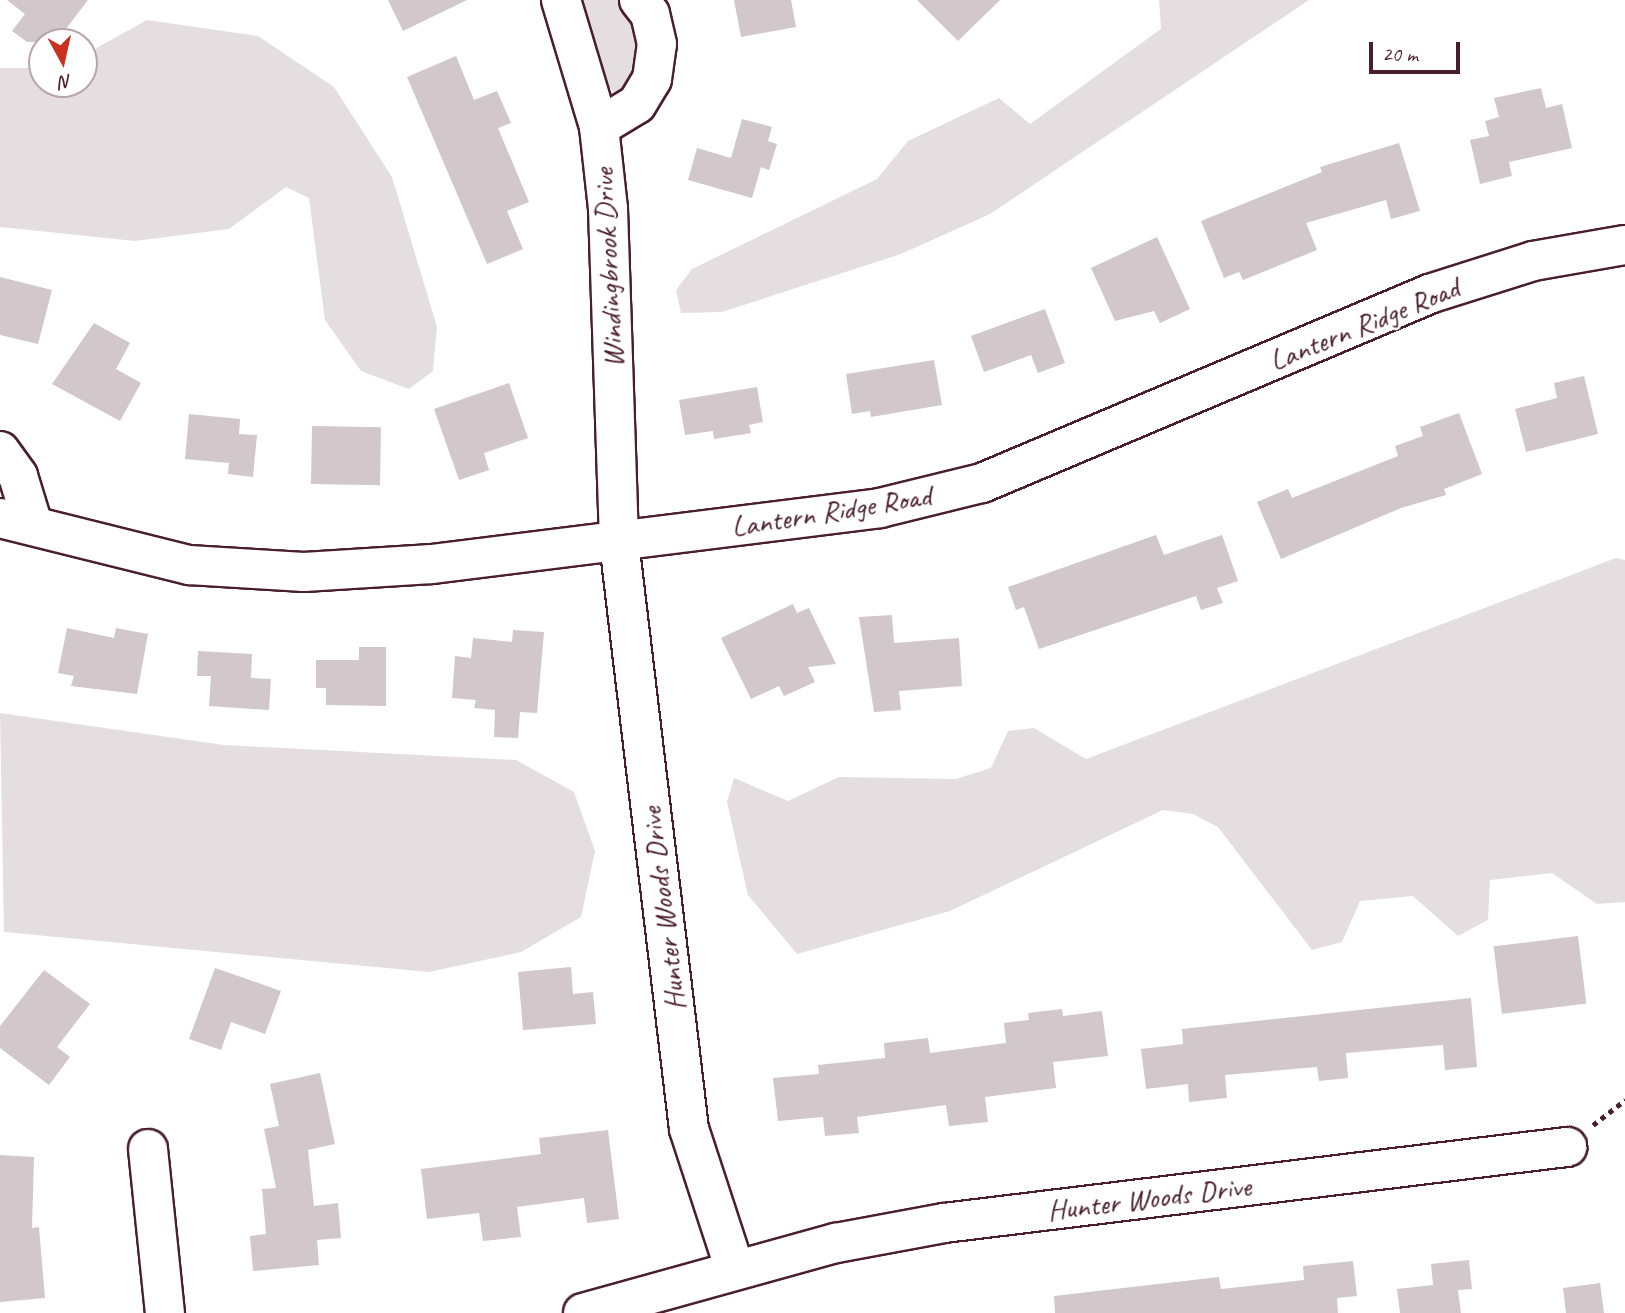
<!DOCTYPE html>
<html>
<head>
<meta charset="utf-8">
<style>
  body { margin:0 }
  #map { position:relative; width:1625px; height:1313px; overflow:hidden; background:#fff; font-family:Caveat,sans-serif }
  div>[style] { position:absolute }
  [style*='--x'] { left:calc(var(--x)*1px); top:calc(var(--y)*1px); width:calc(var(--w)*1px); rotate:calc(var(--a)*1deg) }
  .green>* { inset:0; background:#e5dee0 }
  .building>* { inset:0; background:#d2c7cb; transform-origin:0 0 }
  .path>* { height:4.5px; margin-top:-2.25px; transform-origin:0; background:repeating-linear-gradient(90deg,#4a1f2b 0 5px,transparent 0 10px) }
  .roads { filter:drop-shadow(2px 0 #4a1f2b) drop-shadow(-2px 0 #4a1f2b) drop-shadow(0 2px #4a1f2b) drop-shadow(0 -2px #4a1f2b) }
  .minor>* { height:38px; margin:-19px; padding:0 19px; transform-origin:19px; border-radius:19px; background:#fff }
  span { translate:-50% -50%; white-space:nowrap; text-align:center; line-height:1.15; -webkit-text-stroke:5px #fff; paint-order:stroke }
  .street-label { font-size:30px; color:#4a1f2b }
  .north { position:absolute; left:28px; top:28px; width:70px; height:70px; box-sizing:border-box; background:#fff; border:2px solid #b7a5aa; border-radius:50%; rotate:172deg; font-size:19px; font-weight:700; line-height:28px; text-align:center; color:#4a1f2b }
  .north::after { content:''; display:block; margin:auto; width:24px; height:32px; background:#c8321e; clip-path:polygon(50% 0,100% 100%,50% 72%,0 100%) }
  .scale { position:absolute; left:1369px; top:42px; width:91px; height:32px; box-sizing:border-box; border:4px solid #4a1f2b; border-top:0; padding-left:9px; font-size:21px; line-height:24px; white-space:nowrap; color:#4a1f2b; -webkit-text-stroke:5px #fff; paint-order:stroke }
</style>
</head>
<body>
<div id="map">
  <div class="green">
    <i style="clip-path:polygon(581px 0,623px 0,643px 39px,635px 85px,618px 95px,606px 84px)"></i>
    <i style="clip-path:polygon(1159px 0,1309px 0,990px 214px,901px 254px,722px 312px,681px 313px,676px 290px,692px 269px,877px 179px,908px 141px,999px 98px,1030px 124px,1161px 29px)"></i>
    <i style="clip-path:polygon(147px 20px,258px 36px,334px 87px,392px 177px,437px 327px,433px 371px,409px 389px,361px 371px,325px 320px,309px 198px,286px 187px,229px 229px,135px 241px,0 227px,0 68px,42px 68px,42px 84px,84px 84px,84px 55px)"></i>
    <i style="clip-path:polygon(1616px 558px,1625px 560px,1625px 902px,1597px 904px,1552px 873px,1490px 880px,1488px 920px,1458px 936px,1413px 896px,1360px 901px,1342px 942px,1312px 950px,1218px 827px,1193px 814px,1163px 810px,950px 911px,797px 954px,748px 895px,727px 802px,734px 778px,788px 801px,839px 777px,956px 779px,991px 768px,1008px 731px,1034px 728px,1086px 759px)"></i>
    <i style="clip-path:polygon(0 713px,224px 745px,516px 760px,574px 792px,595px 851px,581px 917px,521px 952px,429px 972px,4px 932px)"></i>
  </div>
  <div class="building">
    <i style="clip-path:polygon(7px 0,88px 0,56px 42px,27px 42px,12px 31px,25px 14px)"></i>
    <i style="clip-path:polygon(388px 0,467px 0,403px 31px)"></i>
    <i style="clip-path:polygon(734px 0,791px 0,796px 27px,741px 37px)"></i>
    <i style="clip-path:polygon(917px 0,1000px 0,958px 41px)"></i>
    <i style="clip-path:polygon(456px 56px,474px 100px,497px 91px,511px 123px,498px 128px,529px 202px,507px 211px,523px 249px,487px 264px,407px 77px)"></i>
    <i style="clip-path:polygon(1541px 88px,1546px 108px,1562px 104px,1572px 148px,1509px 162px,1512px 176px,1480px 184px,1470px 140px,1489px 136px,1485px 121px,1499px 117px,1494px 98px)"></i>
    <i style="clip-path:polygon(742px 119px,772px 127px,768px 141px,777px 144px,769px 170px,761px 167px,752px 198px,688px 180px,697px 148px,731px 158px)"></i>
    <i style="clip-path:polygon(1399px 143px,1420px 211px,1391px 219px,1386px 200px,1306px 223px,1317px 250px,1243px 280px,1239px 272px,1224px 278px,1201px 221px,1322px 172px,1320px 167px)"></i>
    <i style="clip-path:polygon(1157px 237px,1190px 309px,1160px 323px,1154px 311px,1115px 321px,1091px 268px)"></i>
    <i style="clip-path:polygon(0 277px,52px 290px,38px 344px,0 335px)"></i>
    <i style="clip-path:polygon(1045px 309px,1065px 363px,1038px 373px,1031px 355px,984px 372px,971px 336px)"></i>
    <i style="clip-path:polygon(94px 323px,130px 343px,116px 369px,141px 383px,120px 421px,52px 384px)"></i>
    <i style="clip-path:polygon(934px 360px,942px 405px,871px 417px,870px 411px,852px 414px,846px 374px)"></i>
    <i style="clip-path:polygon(1584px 376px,1598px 434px,1526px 452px,1515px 409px,1557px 398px,1554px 383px)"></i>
    <i style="clip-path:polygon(509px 383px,528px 438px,484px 453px,489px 470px,459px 480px,434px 409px)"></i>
    <i style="clip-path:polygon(757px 387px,763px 422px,749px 425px,751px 433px,714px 439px,713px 431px,685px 435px,679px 400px)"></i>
    <i style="clip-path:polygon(1459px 413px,1482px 474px,1444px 489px,1446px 495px,1401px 508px,1281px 559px,1257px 502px,1288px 489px,1292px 498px,1398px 456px,1395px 446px,1423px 436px,1420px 427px)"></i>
    <i style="clip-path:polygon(189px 414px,240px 419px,239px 434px,257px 435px,253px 477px,228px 474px,229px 463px,185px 459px)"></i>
    <i style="left:312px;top:426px;width:69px;height:58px;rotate:1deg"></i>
    <i style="clip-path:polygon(1156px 535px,1164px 555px,1222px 535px,1238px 581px,1217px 588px,1223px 603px,1201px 610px,1196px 596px,1039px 649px,1024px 607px,1016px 610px,1008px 587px)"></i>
    <i style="clip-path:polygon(793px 604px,797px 613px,809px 608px,836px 664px,808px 667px,815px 682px,784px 696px,779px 686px,751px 699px,721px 638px)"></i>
    <i style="clip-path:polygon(892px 615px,894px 643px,959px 638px,962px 686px,899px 691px,901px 710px,874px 712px,859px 617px)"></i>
    <i style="clip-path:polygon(67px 628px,114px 638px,116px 628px,148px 634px,137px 694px,71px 686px,74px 676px,58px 673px)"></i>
    <i style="clip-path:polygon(513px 630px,544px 632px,537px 713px,520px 712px,518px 738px,494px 737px,495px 710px,474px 708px,476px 700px,452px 698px,455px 656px,471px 658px,473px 638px,512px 642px)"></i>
    <i style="clip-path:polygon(359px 647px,386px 647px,386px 706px,326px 705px,326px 688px,316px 688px,316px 660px,359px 660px)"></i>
    <i style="clip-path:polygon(198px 651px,252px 654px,251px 678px,271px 679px,269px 710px,209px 706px,211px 676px,197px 676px)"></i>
    <i style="left:1578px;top:936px;width:68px;height:85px;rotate:83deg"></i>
    <i style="clip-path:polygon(571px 967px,573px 994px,593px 992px,596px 1024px,523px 1030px,518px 972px)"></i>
    <i style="clip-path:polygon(215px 968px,281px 991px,265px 1034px,231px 1022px,221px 1050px,189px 1039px)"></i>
    <i style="clip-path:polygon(44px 970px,90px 1004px,57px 1047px,70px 1057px,49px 1085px,0 1048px,0 1026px)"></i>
    <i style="clip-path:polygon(1471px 998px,1477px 1067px,1445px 1070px,1443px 1045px,1346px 1053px,1348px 1078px,1319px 1081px,1317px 1067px,1225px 1075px,1227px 1098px,1189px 1102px,1188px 1084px,1146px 1089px,1141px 1049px,1183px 1044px,1182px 1029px)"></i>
    <i style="clip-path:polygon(1062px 1009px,1063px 1016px,1102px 1011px,1108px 1056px,1053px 1062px,1056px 1088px,985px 1097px,988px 1122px,949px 1126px,946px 1105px,857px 1117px,859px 1133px,825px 1136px,823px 1117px,778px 1121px,773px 1078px,819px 1074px,818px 1065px,885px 1058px,884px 1043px,928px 1038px,930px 1053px,1006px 1043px,1004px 1023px,1029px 1020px,1028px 1013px)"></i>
    <i style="clip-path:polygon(320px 1073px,335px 1144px,308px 1150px,314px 1206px,338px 1203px,341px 1238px,317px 1240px,319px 1265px,253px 1271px,250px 1236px,266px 1234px,262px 1189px,276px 1188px,264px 1129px,279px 1126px,270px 1084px)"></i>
    <i style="clip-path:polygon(608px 1130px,619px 1219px,587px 1223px,584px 1198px,517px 1207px,521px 1237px,483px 1241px,479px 1213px,427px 1219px,421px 1169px,541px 1154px,539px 1138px)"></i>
    <i style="clip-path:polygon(0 1155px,34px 1157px,32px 1228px,39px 1227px,45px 1298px,0 1302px)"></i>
    <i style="clip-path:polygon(1469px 1260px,1472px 1289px,1458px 1290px,1461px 1313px,1400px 1313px,1397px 1289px,1433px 1285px,1431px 1264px)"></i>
    <i style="clip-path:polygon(1353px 1261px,1357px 1296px,1337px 1298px,1338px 1313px,1055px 1313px,1054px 1296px,1219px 1277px,1221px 1289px,1304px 1280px,1303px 1266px)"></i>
    <i style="clip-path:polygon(1600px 1283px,1604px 1313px,1566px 1313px,1563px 1288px)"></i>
  </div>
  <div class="path">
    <i style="--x:1593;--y:1125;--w:41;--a:-38"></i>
  </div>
  <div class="roads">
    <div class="minor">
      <i style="--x:561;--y:0;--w:133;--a:73.3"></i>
      <i style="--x:599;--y:127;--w:82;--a:83.7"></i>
      <i style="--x:608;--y:209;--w:333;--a:88.1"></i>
      <i style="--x:619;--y:542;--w:591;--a:83.2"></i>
      <i style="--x:689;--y:1129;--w:148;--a:71.9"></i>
      <i style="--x:599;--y:127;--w:44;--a:-31.2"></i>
      <i style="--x:637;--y:104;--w:29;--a:-59"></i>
      <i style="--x:652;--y:79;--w:35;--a:-82"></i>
      <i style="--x:657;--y:44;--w:31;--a:-103"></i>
      <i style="--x:650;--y:14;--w:18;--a:-128"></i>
      <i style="--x:0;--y:451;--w:31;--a:54"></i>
      <i style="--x:18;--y:476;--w:51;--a:73"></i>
      <i style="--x:0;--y:518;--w:195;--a:14"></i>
      <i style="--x:189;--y:565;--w:115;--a:3.5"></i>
      <i style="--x:304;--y:572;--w:128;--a:-3.6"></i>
      <i style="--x:432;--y:564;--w:451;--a:-7.1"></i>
      <i style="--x:880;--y:508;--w:105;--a:-13.8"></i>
      <i style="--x:982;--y:483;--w:485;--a:-22.9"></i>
      <i style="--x:1429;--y:294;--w:109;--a:-17.6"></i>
      <i style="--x:1533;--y:261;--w:93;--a:-9.9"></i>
      <i style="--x:148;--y:1149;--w:165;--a:84.1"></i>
      <i style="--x:583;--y:1313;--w:263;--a:-15.5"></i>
      <i style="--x:836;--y:1243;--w:110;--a:-10.5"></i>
      <i style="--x:944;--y:1223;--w:628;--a:-6.96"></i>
    </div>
  </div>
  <div class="street-label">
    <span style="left:608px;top:268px;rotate:-93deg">Windingbrook Drive</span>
    <span style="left:1364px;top:324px;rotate:-22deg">Lantern Ridge Road</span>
    <span style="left:831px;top:511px;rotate:-9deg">Lantern Ridge Road</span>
    <span style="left:663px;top:909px;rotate:-97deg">Hunter Woods Drive</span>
    <span style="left:1149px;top:1198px;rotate:-7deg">Hunter Woods Drive</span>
  </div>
  <div class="north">N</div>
  <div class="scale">20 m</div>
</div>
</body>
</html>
